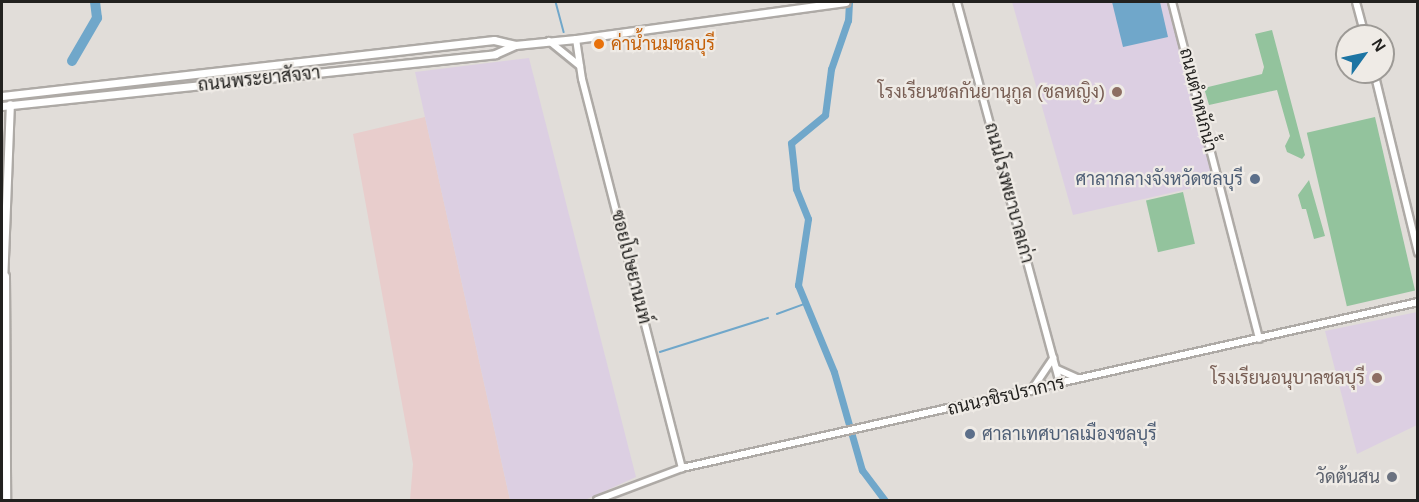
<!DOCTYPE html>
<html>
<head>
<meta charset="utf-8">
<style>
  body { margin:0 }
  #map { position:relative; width:1419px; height:502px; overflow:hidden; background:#e1ddd9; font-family:Arial,Sarabun,sans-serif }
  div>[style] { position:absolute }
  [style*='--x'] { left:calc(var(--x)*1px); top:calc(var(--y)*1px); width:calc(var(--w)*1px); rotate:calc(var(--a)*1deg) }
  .commercial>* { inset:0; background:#e8cdcc }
  .education>* { inset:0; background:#dccfe2 }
  .green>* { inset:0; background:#93c39d; transform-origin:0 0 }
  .water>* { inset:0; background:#70a7ca }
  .stream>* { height:1.5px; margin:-0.75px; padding:0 0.75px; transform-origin:0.75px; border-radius:0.75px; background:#70a7ca }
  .canal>* { height:7px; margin:-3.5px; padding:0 3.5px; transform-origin:3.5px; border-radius:3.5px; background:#70a7ca }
  .river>* { height:10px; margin:-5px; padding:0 5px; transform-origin:5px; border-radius:5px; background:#70a7ca }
  .roads { filter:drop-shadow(2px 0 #aeaaa6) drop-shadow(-2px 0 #aeaaa6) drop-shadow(0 2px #aeaaa6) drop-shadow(0 -2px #aeaaa6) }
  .tertiary>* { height:6px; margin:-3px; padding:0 3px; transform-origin:3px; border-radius:3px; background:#fff }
  .secondary>* { height:7px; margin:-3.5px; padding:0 3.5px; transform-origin:3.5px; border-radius:3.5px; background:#fff }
  .dots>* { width:16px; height:16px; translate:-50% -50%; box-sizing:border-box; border:3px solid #efebe6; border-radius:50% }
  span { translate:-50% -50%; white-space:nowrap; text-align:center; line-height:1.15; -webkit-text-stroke:4.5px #efebe6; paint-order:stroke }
  .food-label { font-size:18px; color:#c56008 }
  .left { translate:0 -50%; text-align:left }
  .street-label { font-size:18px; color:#22211f }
  .education-label { font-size:18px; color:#785e54 }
  .right { translate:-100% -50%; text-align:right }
  .service-label { font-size:18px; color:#4e5e75 }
  .worship-label { font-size:18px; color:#5b616d }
  .frame { position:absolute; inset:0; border:3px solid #22211f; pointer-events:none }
  .north { position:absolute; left:1335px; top:24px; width:60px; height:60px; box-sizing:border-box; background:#efebe6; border:2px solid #9d9a96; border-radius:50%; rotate:57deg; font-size:16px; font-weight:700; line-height:24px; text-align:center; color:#22211f }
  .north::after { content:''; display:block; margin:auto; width:21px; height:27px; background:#1c74a3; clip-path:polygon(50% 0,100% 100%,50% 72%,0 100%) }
</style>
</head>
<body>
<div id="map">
  <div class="commercial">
    <i style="clip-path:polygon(425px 117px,510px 500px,410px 500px,413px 464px,353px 134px)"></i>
  </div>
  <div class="education">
    <i style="clip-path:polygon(1012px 2px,1172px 2px,1219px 182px,1073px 215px)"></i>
    <i style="clip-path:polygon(529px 58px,636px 477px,585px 500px,510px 500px,415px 72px)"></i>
    <i style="clip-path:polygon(1417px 312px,1417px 425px,1357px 454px,1325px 331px)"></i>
  </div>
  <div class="green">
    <i style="clip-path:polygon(1272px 30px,1305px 155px,1302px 159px,1287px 152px,1285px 146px,1290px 136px,1277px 90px,1209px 105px,1204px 88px,1262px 74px,1264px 67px,1255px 34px)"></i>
    <i style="left:1375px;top:117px;width:178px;height:70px;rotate:77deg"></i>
    <i style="clip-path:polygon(1309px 180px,1325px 236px,1314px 239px,1306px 209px,1302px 209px,1298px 195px)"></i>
    <i style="left:1183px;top:192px;width:53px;height:38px;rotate:77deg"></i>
  </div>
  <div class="water">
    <i style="clip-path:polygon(1112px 2px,1160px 2px,1168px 37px,1123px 47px)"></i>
  </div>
  <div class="stream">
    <i style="--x:556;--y:2;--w:31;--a:75"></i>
    <i style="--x:777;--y:314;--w:29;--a:-20"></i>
    <i style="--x:660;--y:352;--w:113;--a:-17.5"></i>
  </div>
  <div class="canal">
    <i style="--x:849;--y:2;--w:18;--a:93"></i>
    <i style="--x:848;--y:20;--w:52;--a:109.1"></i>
    <i style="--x:831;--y:69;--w:46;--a:97.4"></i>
    <i style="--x:825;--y:115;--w:44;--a:140.5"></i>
    <i style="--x:791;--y:143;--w:46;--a:83.8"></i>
    <i style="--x:796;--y:189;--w:32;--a:68"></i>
    <i style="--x:808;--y:219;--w:67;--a:98.6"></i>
    <i style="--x:798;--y:285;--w:94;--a:67.5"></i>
    <i style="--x:834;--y:372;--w:102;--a:74.1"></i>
    <i style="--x:862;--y:470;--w:38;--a:53"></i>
  </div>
  <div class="river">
    <i style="--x:72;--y:61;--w:50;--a:-59.8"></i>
    <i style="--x:97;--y:18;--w:16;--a:-97"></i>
  </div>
  <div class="roads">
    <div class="tertiary">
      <i style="--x:957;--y:2;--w:397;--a:74.9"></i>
      <i style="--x:1172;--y:2;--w:348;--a:75.5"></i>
      <i style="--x:1356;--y:2;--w:35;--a:75"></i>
      <i style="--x:576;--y:39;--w:40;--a:81.5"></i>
      <i style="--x:582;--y:79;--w:402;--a:75.6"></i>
      <i style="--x:549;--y:41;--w:40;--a:39"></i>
      <i style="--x:1374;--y:72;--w:186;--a:76.3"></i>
      <i style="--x:1057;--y:369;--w:22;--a:24"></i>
      <i style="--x:1031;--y:391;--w:40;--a:-56"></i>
      <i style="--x:597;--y:500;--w:91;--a:-20.6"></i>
      <i style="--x:682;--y:468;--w:754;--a:-12.71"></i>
    </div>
    <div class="secondary">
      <i style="--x:2;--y:96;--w:495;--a:-6.5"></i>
      <i style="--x:494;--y:40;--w:22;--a:13"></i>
      <i style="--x:515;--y:45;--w:61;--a:-5.6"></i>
      <i style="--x:576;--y:39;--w:272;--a:-7.8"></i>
      <i style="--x:2;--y:106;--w:496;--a:-6"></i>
      <i style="--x:495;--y:54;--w:22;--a:-24"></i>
      <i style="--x:5;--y:276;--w:224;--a:89.7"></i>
      <i style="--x:2;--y:310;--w:206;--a:-87.8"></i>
    </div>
  </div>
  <div class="dots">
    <i style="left:599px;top:44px;background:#e8710a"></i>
    <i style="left:1117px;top:92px;background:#8d6e63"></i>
    <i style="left:1255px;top:179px;background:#5c6f8a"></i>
    <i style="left:1377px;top:378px;background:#8d6e63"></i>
    <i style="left:970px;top:434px;background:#5c6f8a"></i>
    <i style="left:1392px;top:477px;background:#6b7280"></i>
  </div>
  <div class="food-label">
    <span class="left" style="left:611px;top:44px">ค่าน้ำนมชลบุรี</span>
  </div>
  <div class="street-label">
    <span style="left:259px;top:79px;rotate:-6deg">ถนนพระยาสัจจา</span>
    <span style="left:1198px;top:100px;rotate:76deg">ถนนตำหนักน้ำ</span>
    <span style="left:1009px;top:193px;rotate:75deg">ถนนโรงพยาบาลเก่า</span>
    <span style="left:631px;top:267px;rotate:76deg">ซอยโปษยานนท์</span>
    <span style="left:1006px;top:396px;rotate:-13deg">ถนนวชิรปราการ</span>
  </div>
  <div class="education-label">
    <span class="right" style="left:1105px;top:92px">โรงเรียนชลกันยานุกูล (ชลหญิง)</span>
    <span class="right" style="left:1365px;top:378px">โรงเรียนอนุบาลชลบุรี</span>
  </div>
  <div class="service-label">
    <span class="right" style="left:1243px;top:179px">ศาลากลางจังหวัดชลบุรี</span>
    <span class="left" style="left:982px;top:434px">ศาลาเทศบาลเมืองชลบุรี</span>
  </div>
  <div class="worship-label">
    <span class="right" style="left:1380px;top:477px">วัดต้นสน</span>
  </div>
  <div class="frame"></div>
  <div class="north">N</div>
</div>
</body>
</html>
